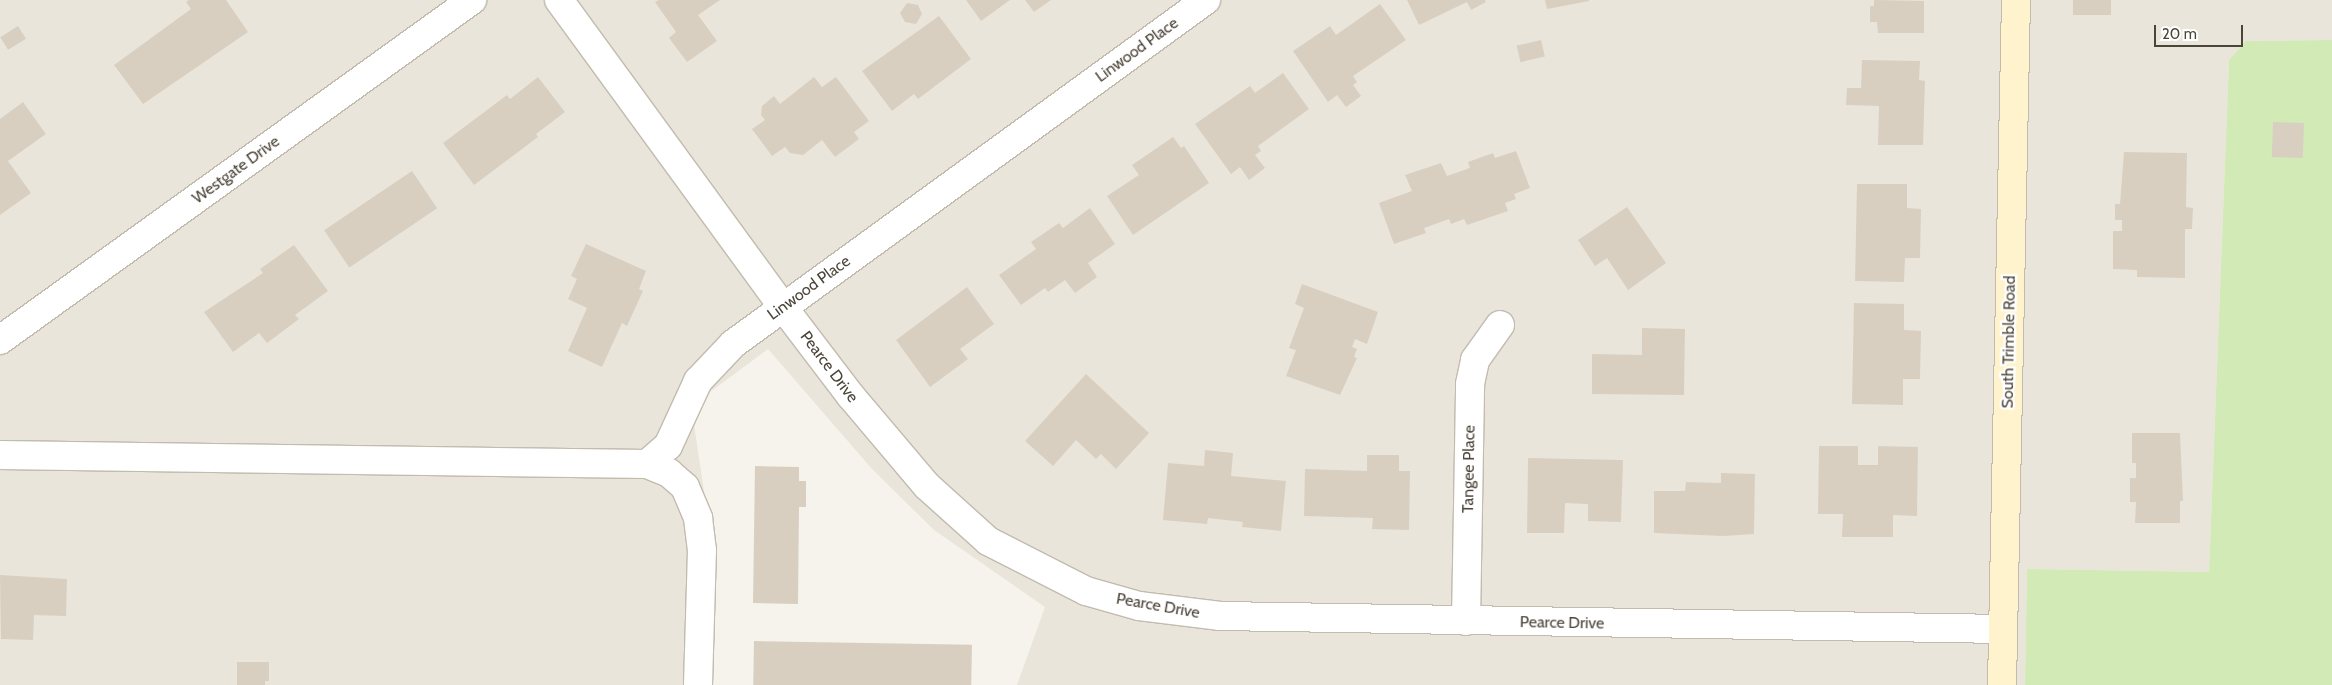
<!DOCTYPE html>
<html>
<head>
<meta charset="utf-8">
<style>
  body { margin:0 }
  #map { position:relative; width:2332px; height:685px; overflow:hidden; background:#f6f3ec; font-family:Cabin,sans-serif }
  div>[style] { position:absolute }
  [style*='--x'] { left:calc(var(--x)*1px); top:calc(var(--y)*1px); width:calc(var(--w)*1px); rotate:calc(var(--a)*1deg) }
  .residential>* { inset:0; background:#eae5da }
  .green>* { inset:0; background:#d2eab5 }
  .building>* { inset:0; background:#d8cfc1; transform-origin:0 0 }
  .roads { filter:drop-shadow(1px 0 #c2bbae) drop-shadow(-1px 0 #c2bbae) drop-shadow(0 1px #c2bbae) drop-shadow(0 -1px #c2bbae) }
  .street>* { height:28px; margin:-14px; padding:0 14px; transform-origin:14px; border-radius:14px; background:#fff }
  .secondary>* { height:28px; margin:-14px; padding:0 14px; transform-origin:14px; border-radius:14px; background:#fff3cd }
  span { translate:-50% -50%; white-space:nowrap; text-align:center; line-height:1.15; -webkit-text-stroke:4.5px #fff; paint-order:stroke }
  .street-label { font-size:16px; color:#4b4439 }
  .scale { position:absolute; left:2154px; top:25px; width:89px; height:22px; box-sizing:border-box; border:2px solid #4b4439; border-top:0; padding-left:6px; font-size:15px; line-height:18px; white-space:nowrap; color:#4b4439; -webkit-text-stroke:4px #fff; paint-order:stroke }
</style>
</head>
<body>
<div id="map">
  <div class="residential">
    <i style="clip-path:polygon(0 0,2332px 0,2332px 40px,2246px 41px,2229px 60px,2209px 572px,2027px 569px,2025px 685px,1017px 685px,1045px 607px,934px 530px,872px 469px,768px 349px,710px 392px,694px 424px,711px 539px,707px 685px,0 685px)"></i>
  </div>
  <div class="green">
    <i style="clip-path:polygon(2332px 40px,2332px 685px,2025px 685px,2027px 569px,2209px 572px,2229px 60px,2246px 41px)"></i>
  </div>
  <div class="building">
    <i style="clip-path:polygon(189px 0,226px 0,248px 32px,143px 104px,114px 65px,191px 9px,186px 2px)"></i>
    <i style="clip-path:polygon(659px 0,720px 0,698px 15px,717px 41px,687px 62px,669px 38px,676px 32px,655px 2px)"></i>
    <i style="clip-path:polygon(966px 0,1010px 0,981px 21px)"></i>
    <i style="clip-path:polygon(1025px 0,1051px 0,1034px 12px)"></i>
    <i style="clip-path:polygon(1407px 0,1485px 0,1486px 2px,1471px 10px,1467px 2px,1419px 25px)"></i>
    <i style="clip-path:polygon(1545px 0,1589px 0,1589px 1px,1547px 9px)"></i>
    <i style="clip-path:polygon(1874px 0,1924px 1px,1924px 33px,1878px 33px,1877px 22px,1870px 22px,1870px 6px,1874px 6px)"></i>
    <i style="left:2073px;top:0;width:38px;height:15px"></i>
    <i style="clip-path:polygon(907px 3px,918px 5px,922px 14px,916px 24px,905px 22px,900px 13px)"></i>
    <i style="clip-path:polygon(1380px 4px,1406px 40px,1353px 76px,1357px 82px,1353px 85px,1361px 96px,1346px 107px,1337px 95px,1328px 102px,1293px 51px,1330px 26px,1336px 35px)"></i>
    <i style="clip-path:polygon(939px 16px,971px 59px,918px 99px,914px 94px,892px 111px,862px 71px)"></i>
    <i style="left:18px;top:26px;width:15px;height:21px;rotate:58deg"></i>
    <i style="left:1541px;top:40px;width:17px;height:25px;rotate:77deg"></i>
    <i style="clip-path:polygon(1862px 60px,1920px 61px,1919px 80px,1925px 81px,1923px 145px,1878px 145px,1879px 106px,1846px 105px,1847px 88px,1861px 88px)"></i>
    <i style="clip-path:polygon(1283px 73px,1309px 109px,1258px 146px,1261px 151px,1255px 155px,1265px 168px,1249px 180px,1240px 167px,1231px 174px,1195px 124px,1250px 86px,1255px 93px)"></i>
    <i style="clip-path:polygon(538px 77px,565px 112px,536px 134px,538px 137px,474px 185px,443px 143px,507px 95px,510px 99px)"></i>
    <i style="clip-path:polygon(814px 77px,822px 87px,836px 77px,869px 121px,854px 132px,859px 139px,835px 157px,822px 140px,803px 155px,790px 153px,785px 147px,772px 156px,752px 129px,765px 120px,761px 115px,762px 106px,774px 96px,780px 104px)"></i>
    <i style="clip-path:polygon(23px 102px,46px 134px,8px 161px,31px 193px,0 215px,0 119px)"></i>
    <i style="left:2273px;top:122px;width:31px;height:35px;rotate:2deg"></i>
    <i style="clip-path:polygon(1173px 137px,1181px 148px,1184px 146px,1209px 183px,1133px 235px,1107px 196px,1139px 175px,1132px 165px)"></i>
    <i style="clip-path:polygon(1516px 151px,1530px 188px,1514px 194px,1516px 199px,1505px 203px,1508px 211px,1467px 225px,1464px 219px,1451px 224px,1449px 219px,1424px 228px,1426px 233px,1394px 244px,1379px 203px,1412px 191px,1405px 175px,1441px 163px,1447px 176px,1470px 168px,1468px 162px,1493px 153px,1495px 158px)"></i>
    <i style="clip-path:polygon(2124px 152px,2187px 153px,2186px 207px,2193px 208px,2192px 229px,2185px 229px,2185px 278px,2137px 277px,2137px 270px,2113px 269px,2113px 231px,2122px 231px,2122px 220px,2115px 220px,2115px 204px,2120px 204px)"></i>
    <i style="left:412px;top:171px;width:45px;height:106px;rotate:56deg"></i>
    <i style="clip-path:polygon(1857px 184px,1907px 184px,1907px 208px,1921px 209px,1920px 258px,1905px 258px,1904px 282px,1855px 281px)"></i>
    <i style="clip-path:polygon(1627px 207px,1666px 263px,1628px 290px,1607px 258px,1595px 266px,1578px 240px)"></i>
    <i style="clip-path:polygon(1090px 208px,1115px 244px,1088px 263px,1097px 277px,1075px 293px,1065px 280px,1048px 292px,1045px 288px,1021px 305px,999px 275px,1036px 249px,1031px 242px,1059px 223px,1063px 228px)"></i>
    <i style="clip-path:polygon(586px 244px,646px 271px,639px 289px,643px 291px,627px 326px,622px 323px,602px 367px,568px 351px,587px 308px,568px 299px,577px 279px,571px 276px)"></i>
    <i style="clip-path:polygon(294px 245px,328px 291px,295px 315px,299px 319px,267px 343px,259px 333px,233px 352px,204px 312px,263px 273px,260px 269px)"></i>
    <i style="clip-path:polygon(1302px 284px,1378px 312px,1367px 344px,1355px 339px,1352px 347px,1357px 349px,1354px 357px,1357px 358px,1340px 395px,1286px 376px,1296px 350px,1289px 348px,1304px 308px,1295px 304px)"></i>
    <i style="clip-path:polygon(967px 287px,994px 324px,960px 349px,968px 359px,930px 387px,896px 340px)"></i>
    <i style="clip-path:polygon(1854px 303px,1904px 304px,1904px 330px,1921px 331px,1920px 379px,1903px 379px,1903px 405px,1852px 404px)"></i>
    <i style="clip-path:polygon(1642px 328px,1685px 329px,1684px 395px,1592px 394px,1592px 354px,1642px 355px)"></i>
    <i style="clip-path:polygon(1086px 374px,1149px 433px,1116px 469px,1101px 454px,1096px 459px,1076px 440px,1053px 466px,1025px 441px)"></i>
    <i style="clip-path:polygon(2132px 433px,2180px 433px,2183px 501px,2180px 501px,2180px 523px,2135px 523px,2136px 502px,2130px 502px,2130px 478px,2136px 478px,2136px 463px,2132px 463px)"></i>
    <i style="clip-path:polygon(1819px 446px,1858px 446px,1858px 465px,1878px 465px,1878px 446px,1918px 447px,1917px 516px,1893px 515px,1893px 537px,1842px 537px,1843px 514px,1818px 514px)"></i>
    <i style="clip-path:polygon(1205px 450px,1233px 453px,1231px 476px,1286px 481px,1281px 531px,1242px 527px,1243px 522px,1208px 518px,1207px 524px,1163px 520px,1168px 463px,1204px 466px)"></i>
    <i style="clip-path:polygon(1367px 455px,1399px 455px,1399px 471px,1410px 471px,1409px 530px,1372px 529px,1373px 518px,1304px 516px,1305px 469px,1367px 471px)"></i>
    <i style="clip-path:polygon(1528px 458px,1623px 460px,1621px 522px,1588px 521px,1588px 504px,1565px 503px,1564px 533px,1527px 533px)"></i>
    <i style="clip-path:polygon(755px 466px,799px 467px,799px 481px,806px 481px,806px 507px,799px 507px,798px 604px,753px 603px)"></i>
    <i style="clip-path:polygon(1721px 473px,1755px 474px,1754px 534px,1723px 536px,1654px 533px,1654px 491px,1685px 491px,1686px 482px,1721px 483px)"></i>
    <i style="clip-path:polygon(0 575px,67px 579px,66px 616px,34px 615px,33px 640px,1px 639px)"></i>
    <i style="left:754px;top:641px;width:218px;height:44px;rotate:1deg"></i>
    <i style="clip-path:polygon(237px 662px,269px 662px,269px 681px,265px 681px,265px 685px,237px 685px)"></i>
  </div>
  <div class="roads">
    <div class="street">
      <i style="--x:559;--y:0;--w:380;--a:53.9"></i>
      <i style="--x:783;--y:307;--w:111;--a:52.7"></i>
      <i style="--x:850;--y:395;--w:119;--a:49.8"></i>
      <i style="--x:927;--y:486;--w:82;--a:42"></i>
      <i style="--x:988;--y:541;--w:110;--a:27"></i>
      <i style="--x:1086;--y:591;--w:55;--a:15.8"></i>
      <i style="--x:1139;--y:606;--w:82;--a:7"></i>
      <i style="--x:1220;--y:616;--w:783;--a:0.95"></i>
      <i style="--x:0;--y:340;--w:582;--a:-35.77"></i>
      <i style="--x:0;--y:455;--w:647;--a:0.8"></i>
      <i style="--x:647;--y:464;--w:24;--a:22"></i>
      <i style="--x:669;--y:473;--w:21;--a:41"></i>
      <i style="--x:685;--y:487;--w:34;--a:67"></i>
      <i style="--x:698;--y:518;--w:32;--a:83"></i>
      <i style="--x:702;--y:550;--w:135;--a:91.7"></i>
      <i style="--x:647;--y:464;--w:28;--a:-41"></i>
      <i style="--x:668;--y:446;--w:72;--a:-65.2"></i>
      <i style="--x:698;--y:381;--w:51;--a:-46.6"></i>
      <i style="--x:733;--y:344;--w:585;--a:-36.03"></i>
      <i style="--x:1466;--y:621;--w:237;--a:-89"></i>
      <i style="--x:1470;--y:384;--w:25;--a:-78"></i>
      <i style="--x:1475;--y:360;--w:43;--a:-54.5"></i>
    </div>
    <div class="secondary">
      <i style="--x:2002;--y:685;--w:685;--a:-88.83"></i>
    </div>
  </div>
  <div class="street-label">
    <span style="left:1137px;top:50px;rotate:-36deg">Linwood Place</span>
    <span style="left:236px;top:170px;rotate:-36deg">Westgate Drive</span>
    <span style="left:809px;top:288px;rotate:-36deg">Linwood Place</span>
    <span style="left:2009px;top:342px;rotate:-89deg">South Trimble Road</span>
    <span style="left:829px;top:367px;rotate:53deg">Pearce Drive</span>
    <span style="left:1469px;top:469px;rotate:-89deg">Tangee Place</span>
    <span style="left:1158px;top:606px;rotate:10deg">Pearce Drive</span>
    <span style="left:1562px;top:623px;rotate:1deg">Pearce Drive</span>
  </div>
  <div class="scale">20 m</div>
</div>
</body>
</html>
